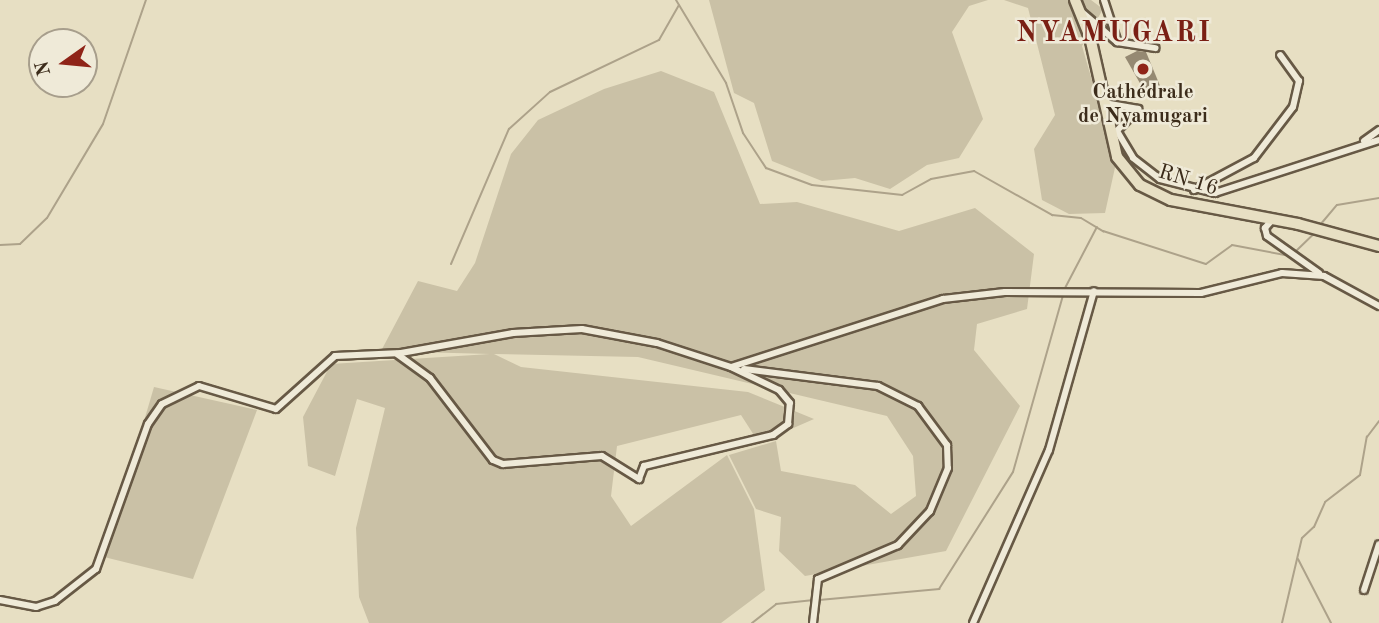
<!DOCTYPE html>
<html>
<head>
<meta charset="utf-8">
<style>
  body { margin:0 }
  #map { position:relative; width:1379px; height:623px; overflow:hidden; background:#e7dfc3; font-family:"Old Standard TT",serif }
  div>[style] { position:absolute }
  [style*='--x'] { left:calc(var(--x)*1px); top:calc(var(--y)*1px); width:calc(var(--w)*1px); rotate:calc(var(--a)*1deg) }
  .green>* { inset:0; background:#cac1a6 }
  .stream>* { height:2px; margin:-1px; padding:0 1px; transform-origin:1px; border-radius:1px; background:#ada28a }
  .building>* { inset:0; background:#958972 }
  .roads { filter:drop-shadow(2px 0 #675945) drop-shadow(-2px 0 #675945) drop-shadow(0 2px #675945) drop-shadow(0 -2px #675945) }
  .street>* { height:6px; margin:-3px; padding:0 3px; transform-origin:3px; border-radius:3px; background:#efead8 }
  .primary>* { height:10px; margin:-5px; padding:0 5px; transform-origin:5px; border-radius:5px; background:#e7dfc3 }
  .dots>* { width:19px; height:19px; translate:-50% -50%; box-sizing:border-box; border:4px solid #efead8; border-radius:50% }
  span { translate:-50% -50%; white-space:nowrap; text-align:center; line-height:1.15; -webkit-text-stroke:5px #efead8; paint-order:stroke }
  .poi-label { font-size:21px; color:#3c2c1b; font-weight:700 }
  .street-label { font-size:21px; color:#3c2c1b }
  .district-label { font-size:28px; color:#7a1f14; font-weight:700; letter-spacing:2px }
  .north { position:absolute; left:28px; top:28px; width:70px; height:70px; box-sizing:border-box; background:#efead8; border:2px solid #a79e8c; border-radius:50%; rotate:255deg; font-size:19px; font-weight:700; line-height:28px; text-align:center; color:#3c2c1b }
  .north::after { content:''; display:block; margin:auto; width:24px; height:32px; background:#8f2418; clip-path:polygon(50% 0,100% 100%,50% 72%,0 100%) }
</style>
</head>
<body>
<div id="map">
  <div class="green">
    <i style="clip-path:polygon(709px 0,988px 0,969px 6px,952px 32px,983px 119px,959px 158px,927px 165px,890px 189px,855px 178px,822px 181px,772px 161px,754px 103px,734px 93px)"></i>
    <i style="clip-path:polygon(1004px 0,1091px 0,1103px 9px,1082px 46px,1116px 163px,1105px 213px,1069px 214px,1042px 200px,1034px 149px,1055px 115px,1028px 8px)"></i>
    <i style="clip-path:polygon(661px 71px,714px 92px,760px 204px,797px 202px,899px 231px,975px 208px,1034px 254px,1027px 309px,977px 324px,974px 350px,1020px 406px,946px 551px,805px 576px,779px 551px,781px 517px,756px 509px,729px 455px,776px 441px,781px 471px,855px 485px,891px 514px,916px 496px,913px 456px,887px 416px,638px 357px,494px 354px,521px 367px,748px 392px,814px 419px,759px 443px,741px 415px,617px 446px,611px 496px,631px 526px,727px 455px,754px 509px,765px 590px,721px 623px,369px 623px,359px 597px,356px 528px,385px 408px,357px 399px,335px 476px,308px 466px,303px 417px,331px 364px,490px 354px,381px 351px,418px 281px,457px 291px,475px 263px,511px 154px,538px 120px,604px 89px)"></i>
    <i style="clip-path:polygon(154px 387px,257px 410px,193px 579px,104px 557px)"></i>
  </div>
  <div class="stream">
    <i style="--x:676;--y:0;--w:97;--a:58.9"></i>
    <i style="--x:726;--y:83;--w:53;--a:71.2"></i>
    <i style="--x:743;--y:133;--w:42;--a:56.7"></i>
    <i style="--x:766;--y:168;--w:49;--a:20.3"></i>
    <i style="--x:812;--y:185;--w:91;--a:6.3"></i>
    <i style="--x:902;--y:195;--w:33;--a:-29"></i>
    <i style="--x:931;--y:179;--w:44;--a:-10.5"></i>
    <i style="--x:974;--y:171;--w:90;--a:29.4"></i>
    <i style="--x:1052;--y:215;--w:29;--a:6"></i>
    <i style="--x:1081;--y:218;--w:26;--a:31"></i>
    <i style="--x:1103;--y:231;--w:108;--a:17.8"></i>
    <i style="--x:1206;--y:264;--w:32;--a:-36"></i>
    <i style="--x:1232;--y:245;--w:59;--a:10.7"></i>
    <i style="--x:1320;--y:225;--w:26;--a:-50"></i>
    <i style="--x:1337;--y:205;--w:43;--a:-9.5"></i>
    <i style="--x:0;--y:245;--w:20;--a:-3"></i>
    <i style="--x:20;--y:244;--w:37;--a:-44"></i>
    <i style="--x:47;--y:218;--w:109;--a:-59.2"></i>
    <i style="--x:103;--y:124;--w:131;--a:-70.9"></i>
    <i style="--x:1294;--y:253;--w:28;--a:-44"></i>
    <i style="--x:451;--y:264;--w:147;--a:-66.8"></i>
    <i style="--x:509;--y:129;--w:55;--a:-42.1"></i>
    <i style="--x:550;--y:92;--w:121;--a:-25.5"></i>
    <i style="--x:659;--y:40;--w:40;--a:-60.3"></i>
    <i style="--x:1064;--y:290;--w:71;--a:-62.4"></i>
    <i style="--x:1298;--y:559;--w:72;--a:62.7"></i>
    <i style="--x:819;--y:600;--w:121;--a:-5.2"></i>
    <i style="--x:939;--y:589;--w:138;--a:-57.7"></i>
    <i style="--x:1013;--y:472;--w:184;--a:-74.2"></i>
    <i style="--x:752;--y:623;--w:31;--a:-38"></i>
    <i style="--x:776;--y:604;--w:38;--a:-6"></i>
    <i style="--x:1282;--y:623;--w:87;--a:-76.8"></i>
    <i style="--x:1302;--y:538;--w:16;--a:-43"></i>
    <i style="--x:1314;--y:527;--w:27;--a:-66"></i>
    <i style="--x:1325;--y:502;--w:44;--a:-37.6"></i>
    <i style="--x:1360;--y:475;--w:39;--a:-80"></i>
    <i style="--x:1367;--y:437;--w:20;--a:-53"></i>
  </div>
  <div class="building">
    <i style="clip-path:polygon(1137px 51px,1146px 52px,1163px 93px,1149px 99px,1125px 57px)"></i>
  </div>
  <div class="roads">
    <div class="street">
      <i style="--x:1104;--y:0;--w:42;--a:72"></i>
      <i style="--x:1083;--y:13;--w:45;--a:40.5"></i>
      <i style="--x:1117;--y:42;--w:39;--a:9"></i>
      <i style="--x:1104;--y:103;--w:35;--a:10"></i>
      <i style="--x:1138;--y:109;--w:35;--a:134"></i>
      <i style="--x:1117;--y:131;--w:31;--a:59"></i>
      <i style="--x:1133;--y:158;--w:34;--a:38"></i>
      <i style="--x:1160;--y:179;--w:57;--a:14.3"></i>
      <i style="--x:1215;--y:193;--w:172;--a:-17.9"></i>
      <i style="--x:1364;--y:141;--w:19;--a:-36"></i>
      <i style="--x:1194;--y:190;--w:68;--a:-28.1"></i>
      <i style="--x:1254;--y:158;--w:64;--a:-52.6"></i>
      <i style="--x:1293;--y:107;--w:27;--a:-77"></i>
      <i style="--x:1299;--y:81;--w:32;--a:-126"></i>
      <i style="--x:1272;--y:220;--w:11;--a:131"></i>
      <i style="--x:1265;--y:228;--w:8;--a:76"></i>
      <i style="--x:1267;--y:236;--w:64;--a:35.4"></i>
      <i style="--x:397;--y:354;--w:41;--a:36"></i>
      <i style="--x:430;--y:378;--w:103;--a:52.5"></i>
      <i style="--x:493;--y:460;--w:11;--a:22"></i>
      <i style="--x:503;--y:464;--w:99;--a:-4.6"></i>
      <i style="--x:602;--y:456;--w:44;--a:31.9"></i>
      <i style="--x:639;--y:479;--w:14;--a:-69"></i>
      <i style="--x:644;--y:466;--w:133;--a:-13.5"></i>
      <i style="--x:773;--y:435;--w:19;--a:-36"></i>
      <i style="--x:788;--y:424;--w:21;--a:-85"></i>
      <i style="--x:790;--y:403;--w:17;--a:-130"></i>
      <i style="--x:779;--y:390;--w:51;--a:-154.4"></i>
      <i style="--x:744;--y:369;--w:135;--a:7.2"></i>
      <i style="--x:878;--y:386;--w:45;--a:26.6"></i>
      <i style="--x:918;--y:406;--w:49;--a:53.4"></i>
      <i style="--x:947;--y:445;--w:23;--a:88"></i>
      <i style="--x:948;--y:468;--w:47;--a:112.7"></i>
      <i style="--x:930;--y:511;--w:47;--a:133.3"></i>
      <i style="--x:898;--y:545;--w:87;--a:157"></i>
      <i style="--x:818;--y:579;--w:44;--a:96.5"></i>
      <i style="--x:1364;--y:590;--w:48;--a:-71.9"></i>
      <i style="--x:0;--y:600;--w:37;--a:11"></i>
      <i style="--x:36;--y:607;--w:20;--a:-18"></i>
      <i style="--x:55;--y:601;--w:52;--a:-38"></i>
      <i style="--x:96;--y:569;--w:154;--a:-70.3"></i>
      <i style="--x:148;--y:424;--w:24;--a:-55"></i>
      <i style="--x:162;--y:404;--w:41;--a:-25.9"></i>
      <i style="--x:199;--y:386;--w:80;--a:16.6"></i>
      <i style="--x:276;--y:409;--w:79;--a:-41.9"></i>
      <i style="--x:335;--y:356;--w:66;--a:-2.6"></i>
      <i style="--x:401;--y:353;--w:114;--a:-10.1"></i>
      <i style="--x:513;--y:333;--w:69;--a:-3.3"></i>
      <i style="--x:582;--y:329;--w:76;--a:10.6"></i>
      <i style="--x:657;--y:343;--w:78;--a:18"></i>
      <i style="--x:731;--y:367;--w:223;--a:-17.8"></i>
      <i style="--x:943;--y:299;--w:62;--a:-6.4"></i>
      <i style="--x:1005;--y:292;--w:196;--a:0.3"></i>
      <i style="--x:1201;--y:293;--w:83;--a:-13.9"></i>
      <i style="--x:1282;--y:273;--w:42;--a:4.1"></i>
      <i style="--x:1324;--y:276;--w:63;--a:28.6"></i>
      <i style="--x:973;--y:623;--w:189;--a:-66.3"></i>
      <i style="--x:1049;--y:450;--w:165;--a:-74.2"></i>
    </div>
    <div class="primary">
      <i style="--x:1075;--y:0;--w:40;--a:68"></i>
      <i style="--x:1090;--y:37;--w:123;--a:77.3"></i>
      <i style="--x:1117;--y:157;--w:36;--a:51"></i>
      <i style="--x:1140;--y:185;--w:34;--a:26"></i>
      <i style="--x:1171;--y:200;--w:129;--a:10.7"></i>
      <i style="--x:1298;--y:224;--w:84;--a:15.2"></i>
    </div>
  </div>
  <div class="dots">
    <i style="left:1143px;top:69px;background:#8f2418"></i>
  </div>
  <div class="poi-label">
    <span style="left:1143px;top:105px">Cathédrale<br>de Nyamugari</span>
  </div>
  <div class="street-label">
    <span style="left:1188px;top:181px;rotate:17deg">RN 16</span>
  </div>
  <div class="district-label">
    <span style="left:1114px;top:34px">NYAMUGARI</span>
  </div>
  <div class="north">N</div>
</div>
</body>
</html>
